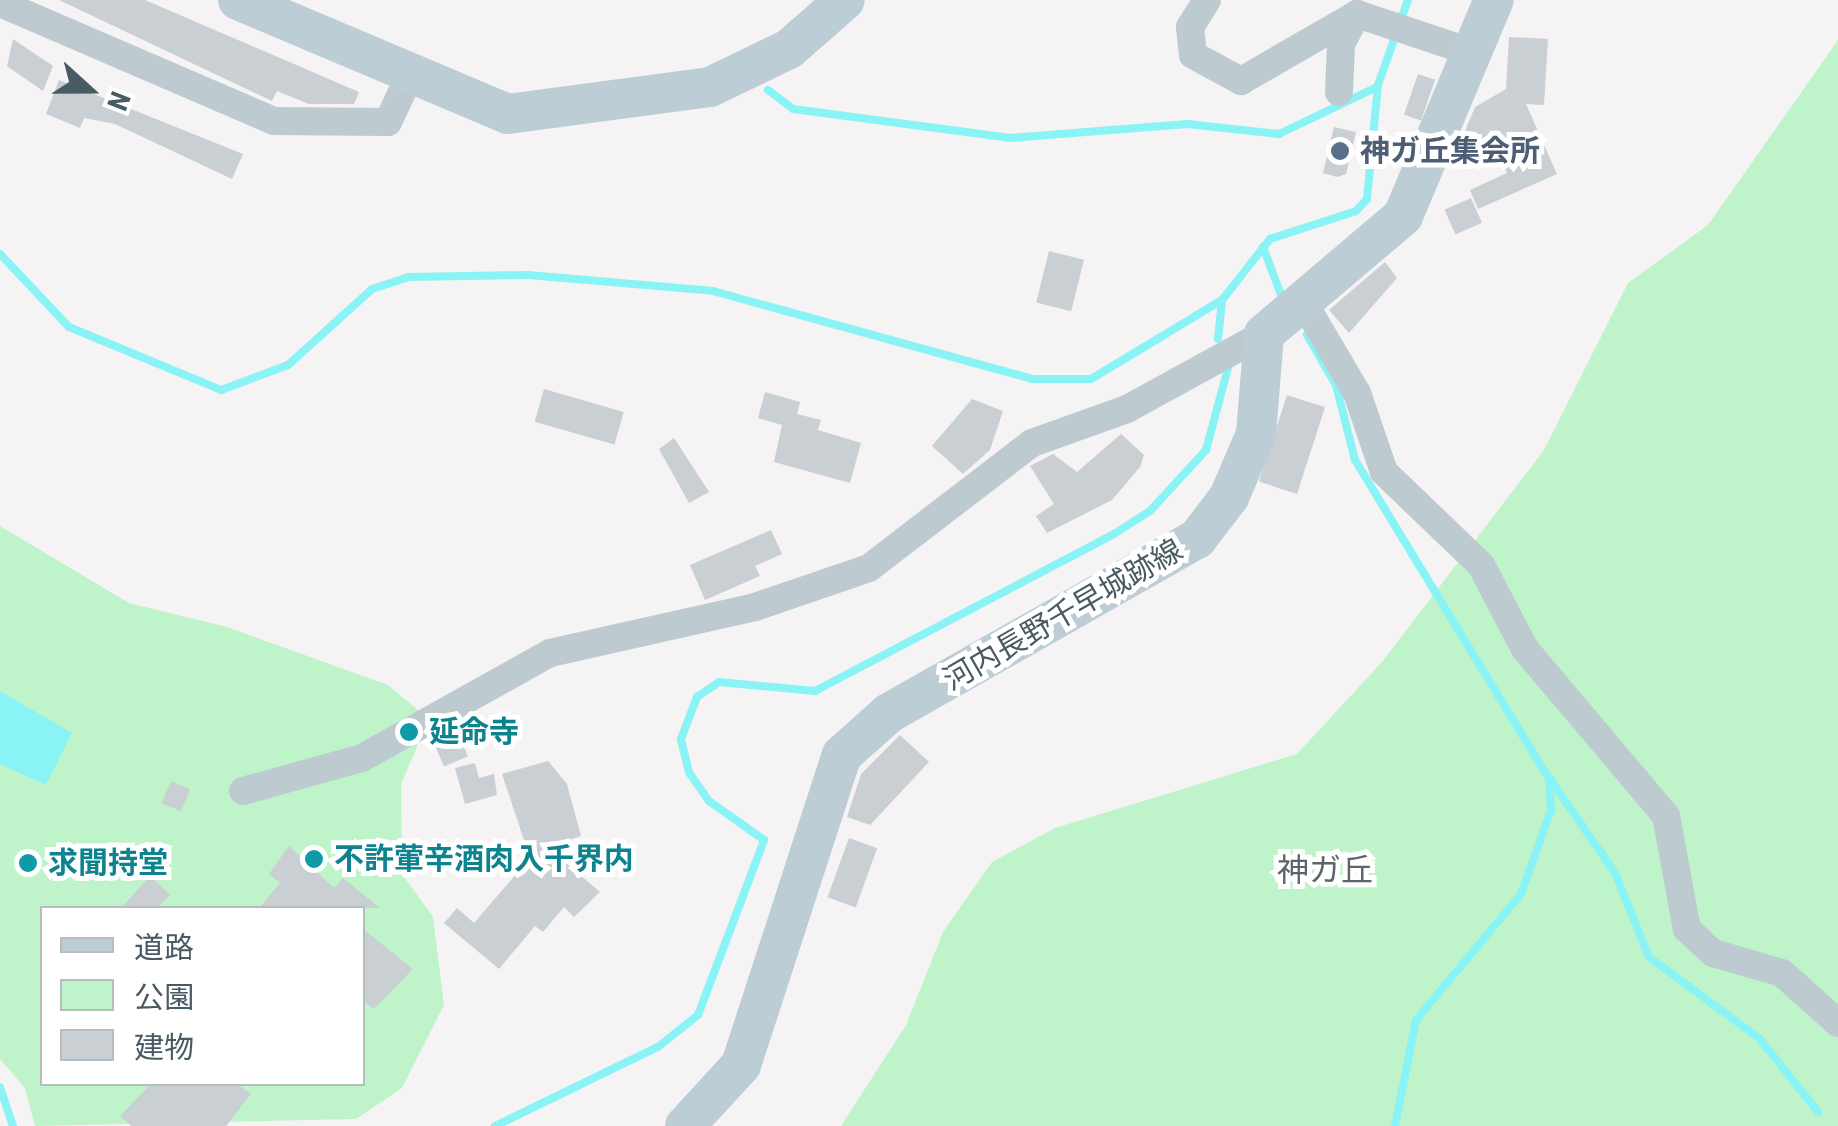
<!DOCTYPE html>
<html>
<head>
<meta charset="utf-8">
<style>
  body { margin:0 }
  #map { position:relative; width:1838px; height:1126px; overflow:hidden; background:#f5f3f3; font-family:"Roboto Condensed","Noto Sans JP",sans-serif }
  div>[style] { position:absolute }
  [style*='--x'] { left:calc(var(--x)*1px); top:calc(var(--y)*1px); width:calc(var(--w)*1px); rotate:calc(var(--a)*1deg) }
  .green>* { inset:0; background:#bff4ca }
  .water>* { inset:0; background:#89f3f5 }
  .stream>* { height:8px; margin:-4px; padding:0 4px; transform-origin:4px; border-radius:4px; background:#89f3f5 }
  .building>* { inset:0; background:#c9cfd2; transform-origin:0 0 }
  .street>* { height:28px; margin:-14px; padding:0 14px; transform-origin:14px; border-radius:14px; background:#bdcbd0 }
  .secondary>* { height:40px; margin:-20px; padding:0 20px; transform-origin:20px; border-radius:20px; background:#bdcdd5 }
  .dots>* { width:28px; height:28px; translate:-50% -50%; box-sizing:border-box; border:5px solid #fff; border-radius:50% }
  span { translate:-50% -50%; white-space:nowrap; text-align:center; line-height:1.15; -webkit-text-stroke:10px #fff; paint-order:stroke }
  .service-label { font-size:30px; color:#4e5e75; font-weight:700 }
  .left { translate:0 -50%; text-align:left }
  .street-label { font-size:30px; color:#485b62 }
  .culture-label { font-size:30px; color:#0d838f; font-weight:700 }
  .neighbourhood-label { font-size:32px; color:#5e6568 }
  .legend { position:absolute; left:40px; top:906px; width:325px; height:180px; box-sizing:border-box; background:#fff; border:2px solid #b6bdc0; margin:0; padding:12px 18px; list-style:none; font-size:30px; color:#485b62 }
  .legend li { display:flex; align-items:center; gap:20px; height:50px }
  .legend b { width:50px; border:2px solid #b6bdc0 }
  .north { position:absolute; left:40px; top:40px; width:100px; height:100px; -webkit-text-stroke:8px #fff; paint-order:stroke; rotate:111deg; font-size:28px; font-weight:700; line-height:40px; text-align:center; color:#485b62 }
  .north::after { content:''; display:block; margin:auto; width:35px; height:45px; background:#485b62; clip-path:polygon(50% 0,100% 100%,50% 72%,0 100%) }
</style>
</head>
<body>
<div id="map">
  <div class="green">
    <i style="clip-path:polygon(1838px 40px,1838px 1126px,841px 1126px,906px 1025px,943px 932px,992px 862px,1055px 828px,1297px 754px,1382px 662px,1544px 450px,1628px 283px,1708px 225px)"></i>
    <i style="clip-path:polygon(evenodd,0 526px,129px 603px,227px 627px,388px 685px,418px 710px,417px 747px,401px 784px,402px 874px,433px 917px,444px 1005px,402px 1088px,356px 1119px,35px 1126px,25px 1088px,0 1059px,0 526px,42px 908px,362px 908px,362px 1084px,42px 1084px,42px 908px)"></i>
  </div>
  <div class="water">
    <i style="clip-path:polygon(0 691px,72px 733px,46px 785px,0 764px)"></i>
  </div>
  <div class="stream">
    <i style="--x:768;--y:90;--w:31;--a:37"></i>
    <i style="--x:793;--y:109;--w:218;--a:7.6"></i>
    <i style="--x:1009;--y:138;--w:179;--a:-4.5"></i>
    <i style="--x:1187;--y:124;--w:93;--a:6.2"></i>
    <i style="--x:1279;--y:134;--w:109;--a:-25.6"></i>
    <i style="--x:1263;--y:247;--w:57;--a:69.3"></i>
    <i style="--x:0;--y:254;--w:100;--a:46.6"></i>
    <i style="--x:69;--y:327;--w:165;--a:22.5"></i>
    <i style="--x:221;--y:390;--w:72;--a:-20.5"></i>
    <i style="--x:288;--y:365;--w:113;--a:-42.1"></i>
    <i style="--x:372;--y:289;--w:38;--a:-18"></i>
    <i style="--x:408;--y:277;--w:120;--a:-1"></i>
    <i style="--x:528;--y:275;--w:186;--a:4.9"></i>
    <i style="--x:713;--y:291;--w:331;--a:15.4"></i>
    <i style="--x:1032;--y:379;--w:59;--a:0"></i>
    <i style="--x:1091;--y:379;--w:153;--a:-31.1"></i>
    <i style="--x:1222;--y:300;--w:78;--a:-51.8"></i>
    <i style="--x:1270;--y:239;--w:90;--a:-18"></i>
    <i style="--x:1356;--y:211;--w:16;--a:-47"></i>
    <i style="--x:1367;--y:199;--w:115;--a:-84.5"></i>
    <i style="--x:1378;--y:85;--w:90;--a:-70.6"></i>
    <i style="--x:1307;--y:335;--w:58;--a:59.9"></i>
    <i style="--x:1336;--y:385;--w:77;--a:75.8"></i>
    <i style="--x:1355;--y:460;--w:373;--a:58.7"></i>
    <i style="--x:1549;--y:779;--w:31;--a:86"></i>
    <i style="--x:1551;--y:810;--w:89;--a:109.7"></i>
    <i style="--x:1521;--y:894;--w:164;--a:129.8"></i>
    <i style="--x:1416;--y:1020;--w:108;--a:101.2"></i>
    <i style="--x:1218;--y:339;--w:39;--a:-84"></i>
    <i style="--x:1550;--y:779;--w:114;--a:55.3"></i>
    <i style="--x:1615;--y:873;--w:91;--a:68"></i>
    <i style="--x:1649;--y:957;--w:137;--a:36.4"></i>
    <i style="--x:1759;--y:1038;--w:95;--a:51.4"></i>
    <i style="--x:0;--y:1087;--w:41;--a:71.6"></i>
    <i style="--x:495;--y:1126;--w:181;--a:-25.9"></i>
    <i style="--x:658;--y:1047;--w:51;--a:-38.7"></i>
    <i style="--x:698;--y:1015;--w:187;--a:-69.3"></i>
    <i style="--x:764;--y:840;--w:67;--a:-144.7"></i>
    <i style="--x:709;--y:801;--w:35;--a:-125"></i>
    <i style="--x:689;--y:772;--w:34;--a:-104"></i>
    <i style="--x:681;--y:739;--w:45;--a:-69.1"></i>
    <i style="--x:697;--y:697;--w:27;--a:-34"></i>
    <i style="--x:719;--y:682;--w:96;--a:5.4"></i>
    <i style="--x:815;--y:691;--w:338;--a:-27.7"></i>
    <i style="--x:1114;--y:534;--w:43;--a:-32.6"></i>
    <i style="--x:1150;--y:511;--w:83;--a:-47.4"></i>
    <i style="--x:1206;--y:450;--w:85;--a:-75"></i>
  </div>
  <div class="building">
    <i style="clip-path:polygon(59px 0,145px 0,359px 92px,354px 104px,309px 104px,277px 91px,272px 101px)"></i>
    <i style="clip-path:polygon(1509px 37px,1548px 39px,1544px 105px,1526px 104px,1557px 174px,1478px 209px,1470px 190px,1507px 173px,1489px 135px,1457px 150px,1475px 107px,1506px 89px)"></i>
    <i style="clip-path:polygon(13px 39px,53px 66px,43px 91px,7px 66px)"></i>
    <i style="left:1418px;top:74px;width:18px;height:43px;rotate:19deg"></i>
    <i style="clip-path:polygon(59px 80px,243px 154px,232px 179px,115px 124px,84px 118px,80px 128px,46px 114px)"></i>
    <i style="clip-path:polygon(1334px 127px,1356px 132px,1346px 174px,1337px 177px,1323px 173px)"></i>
    <i style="left:1471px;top:198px;width:27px;height:29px;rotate:66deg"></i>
    <i style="left:1049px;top:251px;width:36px;height:53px;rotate:14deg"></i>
    <i style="clip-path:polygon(1385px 262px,1397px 278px,1349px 333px,1329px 310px)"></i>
    <i style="left:544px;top:389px;width:83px;height:34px;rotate:16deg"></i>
    <i style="clip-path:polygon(765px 392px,800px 402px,797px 414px,821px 420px,818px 430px,861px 443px,850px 483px,774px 462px,782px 425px,758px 418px)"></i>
    <i style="left:1287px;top:395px;width:40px;height:91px;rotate:18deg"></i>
    <i style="clip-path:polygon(972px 399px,1003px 411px,990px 450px,963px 474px,932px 446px)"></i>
    <i style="clip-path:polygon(1121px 434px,1144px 455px,1140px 467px,1112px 500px,1047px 533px,1036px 516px,1054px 504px,1030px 466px,1053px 454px,1077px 472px)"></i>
    <i style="clip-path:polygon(674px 438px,709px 492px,689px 503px,659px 449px)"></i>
    <i style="clip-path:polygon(771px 530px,782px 554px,755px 566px,760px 576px,705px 600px,690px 565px)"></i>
    <i style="left:455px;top:726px;width:33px;height:26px;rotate:67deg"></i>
    <i style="clip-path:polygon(900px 735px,929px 762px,870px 825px,847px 817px,861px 774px)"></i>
    <i style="clip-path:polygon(548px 761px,567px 784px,581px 836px,547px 847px,600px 892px,574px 917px,564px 907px,543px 932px,535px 926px,499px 969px,444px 923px,457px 908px,474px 923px,530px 858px,502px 774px)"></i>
    <i style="clip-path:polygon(475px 763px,479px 778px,494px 774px,497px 795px,465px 804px,455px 768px)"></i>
    <i style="left:171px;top:781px;width:21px;height:24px;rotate:23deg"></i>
    <i style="left:849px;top:838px;width:30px;height:63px;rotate:20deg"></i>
    <i style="clip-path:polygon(289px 846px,334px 888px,343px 878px,380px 908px,259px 908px,280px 883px,269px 874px)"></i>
    <i style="clip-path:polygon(150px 876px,170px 895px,157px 908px,121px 908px)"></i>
    <i style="clip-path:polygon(362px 928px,413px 969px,374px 1009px,362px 1000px)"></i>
    <i style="clip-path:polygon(151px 1084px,237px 1084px,251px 1094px,226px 1126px,131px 1126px,120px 1116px)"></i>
  </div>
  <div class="street">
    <i style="--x:1207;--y:0;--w:32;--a:122"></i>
    <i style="--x:1190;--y:27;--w:28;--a:84"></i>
    <i style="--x:1193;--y:55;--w:55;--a:28.4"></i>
    <i style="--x:1241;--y:81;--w:134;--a:-30"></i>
    <i style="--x:1357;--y:14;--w:117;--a:18.4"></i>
    <i style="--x:0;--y:3;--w:298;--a:23.3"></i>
    <i style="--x:274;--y:121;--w:114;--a:0.5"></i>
    <i style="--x:388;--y:122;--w:50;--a:-65"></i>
    <i style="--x:1339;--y:92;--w:48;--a:-87.6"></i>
    <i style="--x:1341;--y:44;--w:34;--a:-62"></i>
    <i style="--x:1301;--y:298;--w:110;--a:59.5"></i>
    <i style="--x:1357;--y:393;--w:83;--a:71.1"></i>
    <i style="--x:1384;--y:472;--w:134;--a:43.8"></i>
    <i style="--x:1481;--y:565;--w:95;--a:62.4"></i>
    <i style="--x:1525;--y:649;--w:219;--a:49.8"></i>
    <i style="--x:1666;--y:816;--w:115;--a:79.5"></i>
    <i style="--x:1687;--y:929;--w:35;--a:43"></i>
    <i style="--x:1713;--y:953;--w:72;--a:16.2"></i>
    <i style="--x:1782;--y:973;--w:75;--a:41.8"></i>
    <i style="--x:243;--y:791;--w:123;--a:-15.5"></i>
    <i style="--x:362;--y:758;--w:215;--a:-29.2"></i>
    <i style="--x:550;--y:653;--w:210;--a:-12.6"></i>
    <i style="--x:755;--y:607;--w:120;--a:-18.9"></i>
    <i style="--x:869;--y:568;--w:205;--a:-37.5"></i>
    <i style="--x:1032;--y:443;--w:101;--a:-19.7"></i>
    <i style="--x:1127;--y:409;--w:156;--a:-28.7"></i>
  </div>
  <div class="secondary">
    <i style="--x:238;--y:0;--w:293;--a:22.9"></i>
    <i style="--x:508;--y:114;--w:204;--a:-7.6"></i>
    <i style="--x:710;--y:87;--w:88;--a:-25.7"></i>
    <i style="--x:789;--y:49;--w:74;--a:-41.2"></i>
    <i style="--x:685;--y:1126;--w:83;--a:-47.4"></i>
    <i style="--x:741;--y:1065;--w:326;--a:-72"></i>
    <i style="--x:842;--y:755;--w:63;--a:-41.8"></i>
    <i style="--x:889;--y:713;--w:354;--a:-29.5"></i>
    <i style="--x:1197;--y:539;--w:53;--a:-52.7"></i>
    <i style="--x:1229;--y:497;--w:69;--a:-66.8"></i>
    <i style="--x:1256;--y:434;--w:100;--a:-85.4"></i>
    <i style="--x:1264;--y:334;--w:182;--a:-40.3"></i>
    <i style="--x:1403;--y:216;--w:234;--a:-67.2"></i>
  </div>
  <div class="dots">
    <i style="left:1340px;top:151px;background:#5c6f8a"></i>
    <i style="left:409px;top:732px;background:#0f9aa8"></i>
    <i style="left:314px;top:859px;background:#0f9aa8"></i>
    <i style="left:28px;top:863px;background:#0f9aa8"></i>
  </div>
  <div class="service-label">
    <span class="left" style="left:1360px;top:151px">神ガ丘集会所</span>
  </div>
  <div class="street-label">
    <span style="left:1063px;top:615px;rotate:-30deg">河内長野千早城跡線</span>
  </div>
  <div class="culture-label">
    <span class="left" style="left:429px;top:732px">延命寺</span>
    <span class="left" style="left:334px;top:859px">不許葷辛酒肉入千界内</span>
    <span class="left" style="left:48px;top:863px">求聞持堂</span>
  </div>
  <div class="neighbourhood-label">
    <span style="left:1325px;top:870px">神ガ丘</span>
  </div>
  <ul class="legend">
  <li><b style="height:12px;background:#bdcdd5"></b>道路</li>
  <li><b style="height:28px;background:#bff4ca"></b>公園</li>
  <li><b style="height:28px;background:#c9cfd2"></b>建物</li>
  </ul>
  <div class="north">N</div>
</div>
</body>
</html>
